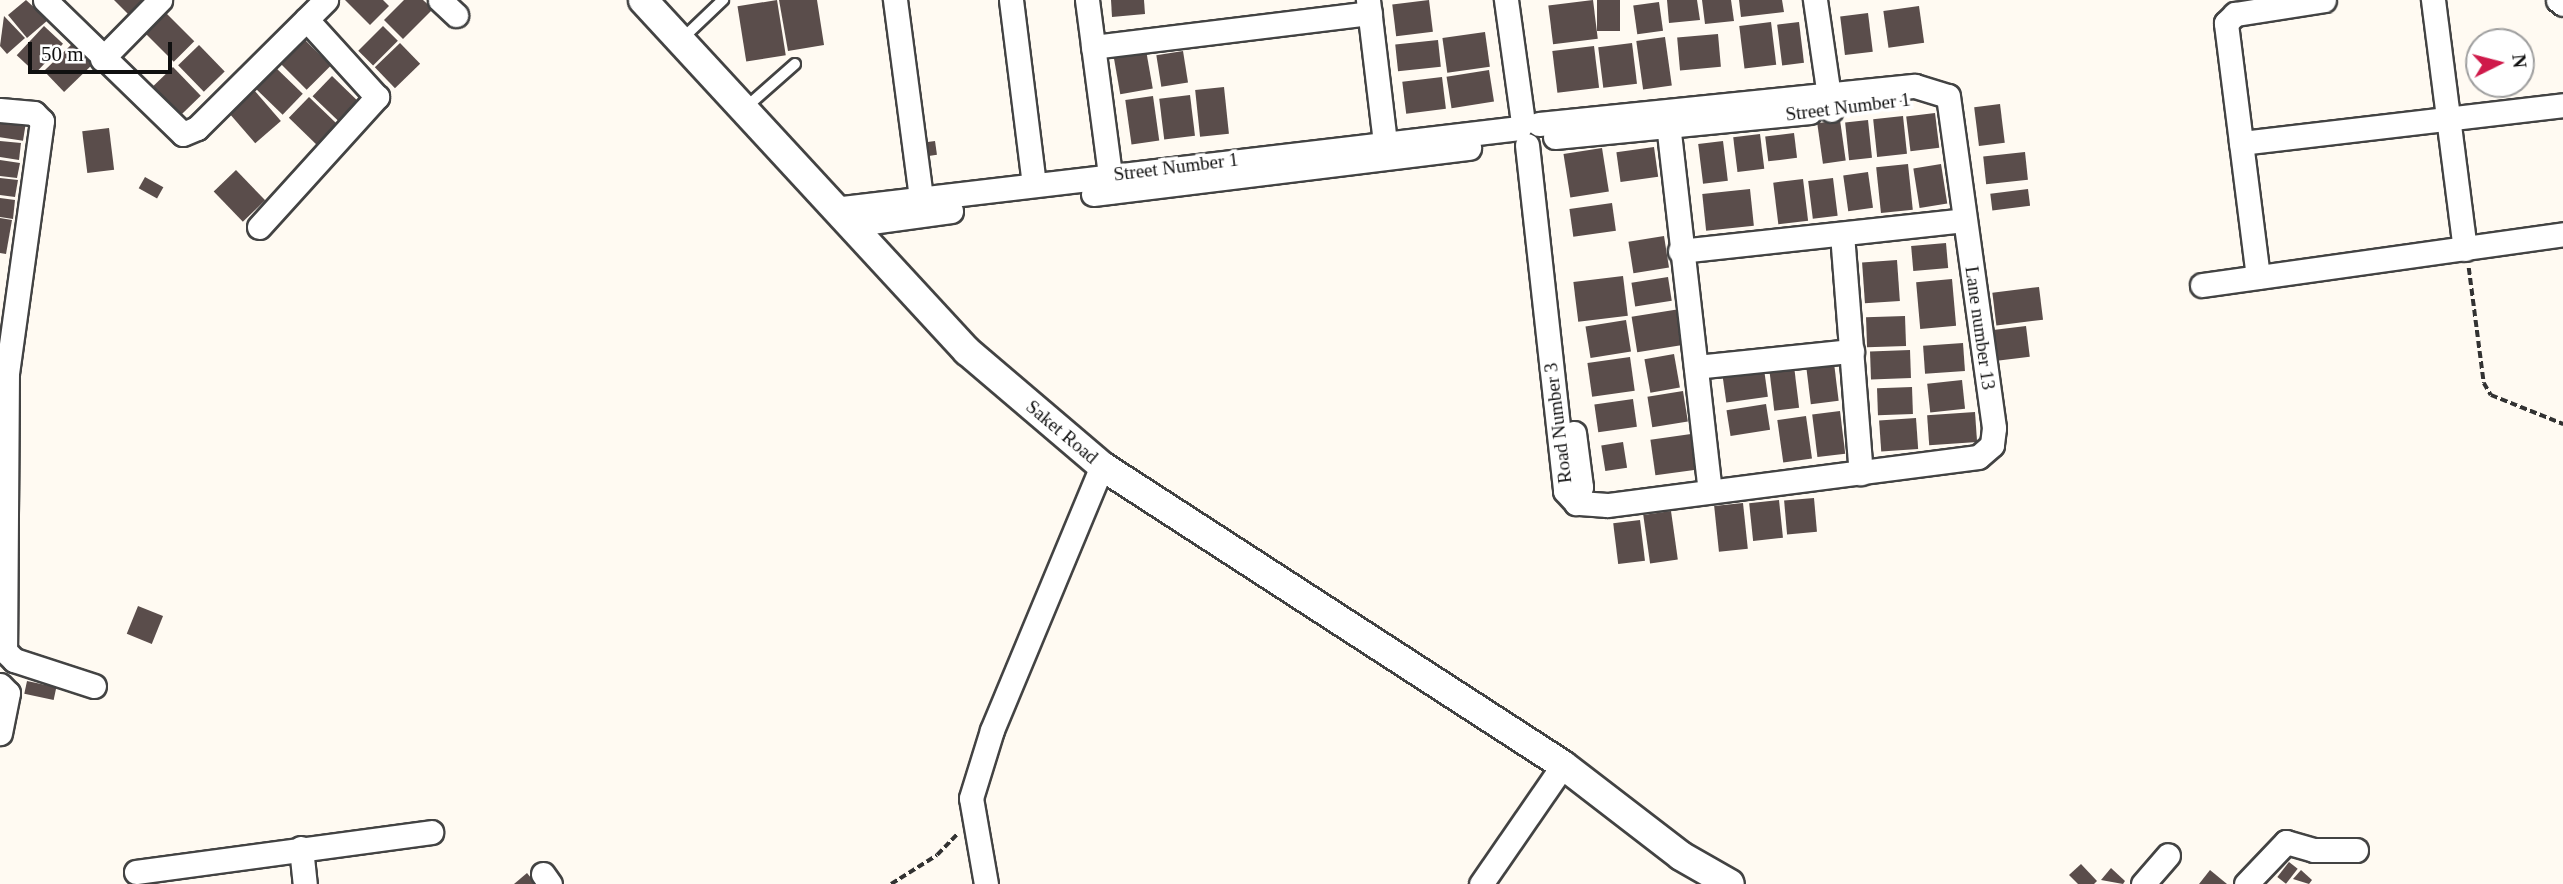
<!DOCTYPE html>
<html>
<head>
<meta charset="utf-8">
<style>
  body { margin:0 }
  #map { position:relative; width:2563px; height:884px; overflow:hidden; background:#fffaf2; font-family:"Times New Roman",serif }
  div>[style] { position:absolute }
  [style*='--x'] { left:calc(var(--x)*1px); top:calc(var(--y)*1px); width:calc(var(--w)*1px); rotate:calc(var(--a)*1deg) }
  .building>* { inset:0; background:#5a4d4b; transform-origin:0 0 }
  .path>* { height:3.5px; margin-top:-1.75px; transform-origin:0; background:repeating-linear-gradient(90deg,#323232 0 7px,transparent 0 10.5px) }
  .roads { filter:drop-shadow(2px 0 #434343) drop-shadow(-2px 0 #434343) drop-shadow(0 2px #434343) drop-shadow(0 -2px #434343) }
  .service>* { height:10px; margin:-5px; padding:0 5px; transform-origin:5px; border-radius:5px; background:#fff }
  .minor>* { height:23px; margin:-11.5px; padding:0 11.5px; transform-origin:11.5px; border-radius:11.5px; background:#fff }
  .tertiary>* { height:28px; margin:-14px; padding:0 14px; transform-origin:14px; border-radius:14px; background:#fff }
  span { translate:-50% -50%; white-space:nowrap; text-align:center; line-height:1.15; -webkit-text-stroke:7px #fff; paint-order:stroke }
  .street-label { font-size:19px; color:#101010 }
  .north { position:absolute; left:2465px; top:28px; width:70px; height:70px; box-sizing:border-box; background:#fff; border:2px solid #9f9f9f; border-radius:50%; rotate:84deg; font-size:19px; font-weight:700; line-height:28px; text-align:center; color:#101010 }
  .north::after { content:''; display:block; margin:auto; width:24px; height:32px; background:#cf194a; clip-path:polygon(50% 0,100% 100%,50% 72%,0 100%) }
  .scale { position:absolute; left:28px; top:42px; width:144px; height:32px; box-sizing:border-box; border:4px solid #101010; border-top:0; padding-left:9px; font-size:21px; line-height:24px; white-space:nowrap; color:#101010; -webkit-text-stroke:5px #fff; paint-order:stroke }
</style>
</head>
<body>
<div id="map">
  <div class="building">
    <i style="clip-path:polygon(26px 0,48px 20px,27px 38px,8px 15px)"></i>
    <i style="clip-path:polygon(114px 0,143px 0,129px 15px)"></i>
    <i style="clip-path:polygon(345px 0,383px 0,389px 6px,370px 25px)"></i>
    <i style="clip-path:polygon(404px 0,423px 0,433px 9px,403px 39px,384px 20px)"></i>
    <i style="left:777px;top:0;width:56px;height:40px;rotate:81deg"></i>
    <i style="clip-path:polygon(779px 0,817px 0,824px 45px,788px 51px)"></i>
    <i style="clip-path:polygon(1111px 0,1144px 0,1145px 14px,1112px 17px)"></i>
    <i style="left:1429px;top:0;width:32px;height:37px;rotate:83deg"></i>
    <i style="left:1593px;top:0;width:39px;height:45px;rotate:83deg"></i>
    <i style="left:1597px;top:0;width:23px;height:31px"></i>
    <i style="clip-path:polygon(1667px 0,1697px 0,1700px 20px,1669px 23px)"></i>
    <i style="clip-path:polygon(1702px 0,1731px 0,1734px 21px,1705px 24px)"></i>
    <i style="clip-path:polygon(1739px 0,1782px 0,1784px 12px,1741px 17px)"></i>
    <i style="left:1659px;top:2px;width:29px;height:26px;rotate:82deg"></i>
    <i style="left:1919px;top:6px;width:37px;height:36px;rotate:82deg"></i>
    <i style="left:166px;top:13px;width:40px;height:29px;rotate:45deg"></i>
    <i style="left:1868px;top:13px;width:39px;height:28px;rotate:83deg"></i>
    <i style="clip-path:polygon(4px 16px,25px 38px,7px 54px,0 46px)"></i>
    <i style="left:1771px;top:22px;width:43px;height:32px;rotate:83deg"></i>
    <i style="left:1799px;top:22px;width:41px;height:22px;rotate:83deg"></i>
    <i style="left:44px;top:26px;width:26px;height:40px;rotate:43deg"></i>
    <i style="left:383px;top:26px;width:21px;height:35px;rotate:45deg"></i>
    <i style="left:1485px;top:32px;width:35px;height:43px;rotate:82deg"></i>
    <i style="left:1718px;top:34px;width:33px;height:41px;rotate:85deg"></i>
    <i style="left:301px;top:36px;width:42px;height:34px;rotate:45deg"></i>
    <i style="left:1665px;top:37px;width:49px;height:29px;rotate:82deg"></i>
    <i style="left:1438px;top:40px;width:27px;height:43px;rotate:84deg"></i>
    <i style="left:400px;top:43px;width:29px;height:35px;rotate:46deg"></i>
    <i style="left:1632px;top:43px;width:41px;height:34px;rotate:83deg"></i>
    <i style="left:72px;top:44px;width:29px;height:39px;rotate:46deg"></i>
    <i style="left:199px;top:45px;width:37px;height:29px;rotate:46deg"></i>
    <i style="left:1594px;top:46px;width:42px;height:42px;rotate:83deg"></i>
    <i style="left:1146px;top:50px;width:39px;height:33px;rotate:80deg"></i>
    <i style="left:1183px;top:51px;width:32px;height:27px;rotate:81deg"></i>
    <i style="left:274px;top:66px;width:40px;height:29px;rotate:44deg"></i>
    <i style="left:173px;top:67px;width:40px;height:28px;rotate:46deg"></i>
    <i style="left:1489px;top:70px;width:32px;height:43px;rotate:81deg"></i>
    <i style="left:332px;top:76px;width:37px;height:28px;rotate:44deg"></i>
    <i style="left:1442px;top:77px;width:32px;height:40px;rotate:83deg"></i>
    <i style="left:1224px;top:87px;width:47px;height:29px;rotate:84deg"></i>
    <i style="left:254px;top:90px;width:41px;height:34px;rotate:49deg"></i>
    <i style="left:1190px;top:95px;width:41px;height:31px;rotate:83deg"></i>
    <i style="left:1153px;top:96px;width:45px;height:28px;rotate:82deg"></i>
    <i style="left:309px;top:97px;width:39px;height:29px;rotate:44deg"></i>
    <i style="left:2000px;top:104px;width:39px;height:26px;rotate:83deg"></i>
    <i style="left:1935px;top:113px;width:35px;height:29px;rotate:83deg"></i>
    <i style="left:1903px;top:116px;width:38px;height:30px;rotate:84deg"></i>
    <i style="left:0;top:120px;width:26px;height:17px;rotate:9deg"></i>
    <i style="left:1840px;top:120px;width:41px;height:23px;rotate:82deg"></i>
    <i style="left:1868px;top:120px;width:38px;height:23px;rotate:84deg"></i>
    <i style="left:109px;top:128px;width:42px;height:27px;rotate:83deg"></i>
    <i style="left:1794px;top:133px;width:25px;height:29px;rotate:83deg"></i>
    <i style="left:1760px;top:134px;width:35px;height:27px;rotate:83deg"></i>
    <i style="clip-path:polygon(0 141px,21px 143px,19px 160px,0 157px)"></i>
    <i style="left:935px;top:141px;width:14px;height:15px;rotate:82deg"></i>
    <i style="left:1723px;top:141px;width:40px;height:25px;rotate:83deg"></i>
    <i style="left:1654px;top:147px;width:30px;height:38px;rotate:82deg"></i>
    <i style="left:1602px;top:148px;width:44px;height:39px;rotate:81deg"></i>
    <i style="left:2025px;top:152px;width:28px;height:42px;rotate:84deg"></i>
    <i style="clip-path:polygon(0 160px,20px 163px,17px 178px,0 176px)"></i>
    <i style="left:1908px;top:164px;width:46px;height:32px;rotate:84deg"></i>
    <i style="left:1941px;top:164px;width:40px;height:28px;rotate:81deg"></i>
    <i style="left:236px;top:170px;width:42px;height:31px;rotate:46deg"></i>
    <i style="left:1868px;top:172px;width:36px;height:25px;rotate:82deg"></i>
    <i style="left:145px;top:177px;width:21px;height:13px;rotate:29deg"></i>
    <i style="clip-path:polygon(0 178px,18px 180px,15px 197px,0 195px)"></i>
    <i style="left:1833px;top:178px;width:38px;height:25px;rotate:83deg"></i>
    <i style="left:1803px;top:179px;width:42px;height:30px;rotate:83deg"></i>
    <i style="left:1750px;top:189px;width:37px;height:48px;rotate:84deg"></i>
    <i style="left:2028px;top:189px;width:17px;height:38px;rotate:83deg"></i>
    <i style="clip-path:polygon(0 198px,15px 200px,13px 219px,0 217px)"></i>
    <i style="left:1612px;top:203px;width:28px;height:43px;rotate:82deg"></i>
    <i style="clip-path:polygon(0 218px,12px 220px,6px 254px,0 253px)"></i>
    <i style="left:1664px;top:236px;width:32px;height:36px;rotate:81deg"></i>
    <i style="left:1946px;top:243px;width:25px;height:35px;rotate:85deg"></i>
    <i style="left:1897px;top:260px;width:41px;height:35px;rotate:86deg"></i>
    <i style="left:1623px;top:276px;width:40px;height:50px;rotate:83deg"></i>
    <i style="left:1668px;top:277px;width:24px;height:37px;rotate:81deg"></i>
    <i style="left:1952px;top:279px;width:47px;height:36px;rotate:85deg"></i>
    <i style="left:2039px;top:287px;width:33px;height:47px;rotate:83deg"></i>
    <i style="left:1680px;top:309px;width:36px;height:49px;rotate:81deg"></i>
    <i style="left:1905px;top:316px;width:30px;height:39px;rotate:88deg"></i>
    <i style="left:1626px;top:320px;width:32px;height:41px;rotate:81deg"></i>
    <i style="left:2026px;top:326px;width:31px;height:33px;rotate:83deg"></i>
    <i style="left:1963px;top:343px;width:28px;height:40px;rotate:86deg"></i>
    <i style="left:1910px;top:350px;width:28px;height:40px;rotate:88deg"></i>
    <i style="left:1674px;top:354px;width:34px;height:30px;rotate:80deg"></i>
    <i style="left:1630px;top:357px;width:34px;height:43px;rotate:82deg"></i>
    <i style="left:1834px;top:363px;width:38px;height:28px;rotate:83deg"></i>
    <i style="left:1794px;top:366px;width:42px;height:25px;rotate:83deg"></i>
    <i style="left:1764px;top:369px;width:28px;height:42px;rotate:82deg"></i>
    <i style="left:1962px;top:380px;width:29px;height:35px;rotate:84deg"></i>
    <i style="left:1912px;top:387px;width:27px;height:35px;rotate:88deg"></i>
    <i style="left:1683px;top:391px;width:31px;height:36px;rotate:81deg"></i>
    <i style="left:1633px;top:399px;width:28px;height:39px;rotate:82deg"></i>
    <i style="left:1766px;top:404px;width:26px;height:40px;rotate:81deg"></i>
    <i style="left:1840px;top:411px;width:43px;height:28px;rotate:83deg"></i>
    <i style="left:1975px;top:412px;width:30px;height:48px;rotate:86deg"></i>
    <i style="left:1806px;top:416px;width:43px;height:29px;rotate:82deg"></i>
    <i style="left:1916px;top:418px;width:31px;height:37px;rotate:86deg"></i>
    <i style="left:1691px;top:434px;width:36px;height:41px;rotate:82deg"></i>
    <i style="left:1623px;top:442px;width:26px;height:22px;rotate:81deg"></i>
    <i style="left:1814px;top:498px;width:34px;height:30px;rotate:85deg"></i>
    <i style="left:1779px;top:500px;width:38px;height:30px;rotate:84deg"></i>
    <i style="left:1743px;top:503px;width:46px;height:29px;rotate:84deg"></i>
    <i style="left:1671px;top:511px;width:49px;height:28px;rotate:82deg"></i>
    <i style="left:1640px;top:520px;width:41px;height:27px;rotate:83deg"></i>
    <i style="left:138px;top:606px;width:27px;height:30px;rotate:22deg"></i>
    <i style="left:27px;top:681px;width:30px;height:13px;rotate:12deg"></i>
    <i style="left:2289px;top:862px;width:11px;height:19px;rotate:38deg"></i>
    <i style="clip-path:polygon(2081px 864px,2097px 881px,2094px 884px,2078px 884px,2069px 875px)"></i>
    <i style="clip-path:polygon(2111px 868px,2125px 881px,2123px 884px,2101px 880px)"></i>
    <i style="clip-path:polygon(2210px 870px,2227px 884px,2199px 884px)"></i>
    <i style="clip-path:polygon(2301px 870px,2312px 880px,2309px 884px,2293px 879px)"></i>
    <i style="clip-path:polygon(527px 873px,536px 884px,514px 884px)"></i>
  </div>
  <div class="path">
    <i style="--x:2469;--y:268;--w:116;--a:82.6"></i>
    <i style="--x:2484;--y:383;--w:14;--a:60"></i>
    <i style="--x:2491;--y:395;--w:78;--a:21.9"></i>
    <i style="--x:891;--y:884;--w:54;--a:-32.2"></i>
    <i style="--x:937;--y:855;--w:30;--a:-46"></i>
  </div>
  <div class="roads">
    <div class="service">
      <i style="--x:682;--y:39;--w:57;--a:-43.6"></i>
      <i style="--x:744;--y:109;--w:68;--a:-41.4"></i>
    </div>
    <div class="minor">
      <i style="--x:45;--y:0;--w:192;--a:44.2"></i>
      <i style="--x:183;--y:134;--w:15;--a:-23"></i>
      <i style="--x:197;--y:128;--w:182;--a:-44.8"></i>
      <i style="--x:440;--y:0;--w:22;--a:43"></i>
      <i style="--x:895;--y:0;--w:214;--a:82.5"></i>
      <i style="--x:1011;--y:0;--w:186;--a:82.9"></i>
      <i style="--x:1087;--y:0;--w:193;--a:82.5"></i>
      <i style="--x:1368;--y:0;--w:143;--a:83.2"></i>
      <i style="--x:1506;--y:0;--w:124;--a:82.1"></i>
      <i style="--x:1815;--y:0;--w:111;--a:81.7"></i>
      <i style="--x:2433;--y:0;--w:251;--a:82.7"></i>
      <i style="--x:2558;--y:0;--w:6;--a:39"></i>
      <i style="--x:1093;--y:47;--w:279;--a:-7"></i>
      <i style="--x:102;--y:59;--w:83;--a:-45.5"></i>
      <i style="--x:0;--y:110;--w:34;--a:5"></i>
      <i style="--x:34;--y:113;--w:11;--a:45"></i>
      <i style="--x:42;--y:121;--w:253;--a:97.9"></i>
      <i style="--x:7;--y:372;--w:279;--a:90.4"></i>
      <i style="--x:5;--y:651;--w:13;--a:45"></i>
      <i style="--x:14;--y:660;--w:84;--a:18"></i>
      <i style="--x:1667;--y:115;--w:378;--a:83.5"></i>
      <i style="--x:1539;--y:124;--w:378;--a:-5.8"></i>
      <i style="--x:1915;--y:86;--w:34;--a:17"></i>
      <i style="--x:1948;--y:96;--w:335;--a:82.1"></i>
      <i style="--x:1994;--y:428;--w:17;--a:97"></i>
      <i style="--x:1992;--y:445;--w:18;--a:139"></i>
      <i style="--x:1978;--y:457;--w:374;--a:172.6"></i>
      <i style="--x:1607;--y:505;--w:31;--a:-176"></i>
      <i style="--x:1555;--y:137;--w:256;--a:-5.6"></i>
      <i style="--x:2241;--y:143;--w:324;--a:-6.7"></i>
      <i style="--x:1527;--y:145;--w:348;--a:83.7"></i>
      <i style="--x:1565;--y:491;--w:16;--a:47"></i>
      <i style="--x:1093;--y:194;--w:379;--a:-7"></i>
      <i style="--x:834;--y:209;--w:690;--a:-6.74"></i>
      <i style="--x:849;--y:225;--w:103;--a:-7.8"></i>
      <i style="--x:259;--y:227;--w:176;--a:-47.8"></i>
      <i style="--x:377;--y:97;--w:105;--a:-132.3"></i>
      <i style="--x:1842;--y:234;--w:240;--a:85.5"></i>
      <i style="--x:1680;--y:251;--w:286;--a:-6.2"></i>
      <i style="--x:2258;--y:277;--w:256;--a:-97.2"></i>
      <i style="--x:2226;--y:23;--w:13;--a:-45"></i>
      <i style="--x:2235;--y:14;--w:90;--a:-8.9"></i>
      <i style="--x:2202;--y:285;--w:365;--a:-8"></i>
      <i style="--x:1696;--y:367;--w:157;--a:-5.9"></i>
      <i style="--x:1574;--y:433;--w:54;--a:82.6"></i>
      <i style="--x:1581;--y:487;--w:17;--a:107"></i>
      <i style="--x:0;--y:685;--w:11;--a:45"></i>
      <i style="--x:8;--y:693;--w:41;--a:101.3"></i>
      <i style="--x:301;--y:848;--w:36;--a:84"></i>
      <i style="--x:136;--y:872;--w:298;--a:-7.7"></i>
      <i style="--x:543;--y:874;--w:12;--a:55"></i>
      <i style="--x:986;--y:884;--w:87;--a:-99.9"></i>
      <i style="--x:971;--y:798;--w:71;--a:-72.8"></i>
      <i style="--x:992;--y:730;--w:286;--a:-67.4"></i>
      <i style="--x:1481;--y:884;--w:145;--a:-55.4"></i>
      <i style="--x:2143;--y:884;--w:38;--a:-49"></i>
      <i style="--x:2246;--y:884;--w:58;--a:-46.4"></i>
      <i style="--x:2286;--y:842;--w:29;--a:16"></i>
      <i style="--x:2314;--y:850;--w:42;--a:0"></i>
    </div>
    <div class="tertiary">
      <i style="--x:643;--y:0;--w:478;--a:47.3"></i>
      <i style="--x:967;--y:351;--w:177;--a:40.4"></i>
      <i style="--x:1102;--y:466;--w:549;--a:32.97"></i>
      <i style="--x:1563;--y:765;--w:149;--a:37.6"></i>
      <i style="--x:1681;--y:856;--w:56;--a:29.7"></i>
    </div>
  </div>
  <div class="street-label">
    <span style="left:1848px;top:107px;rotate:-7deg">Street Number 1</span>
    <span style="left:1176px;top:167px;rotate:-7deg">Street Number 1</span>
    <span style="left:1980px;top:328px;rotate:82deg">Lane number 13</span>
    <span style="left:1558px;top:423px;rotate:-97deg">Road Number 3</span>
    <span style="left:1062px;top:432px;rotate:40deg">Saket Road</span>
  </div>
  <div class="north">N</div>
  <div class="scale">50 m</div>
</div>
</body>
</html>
